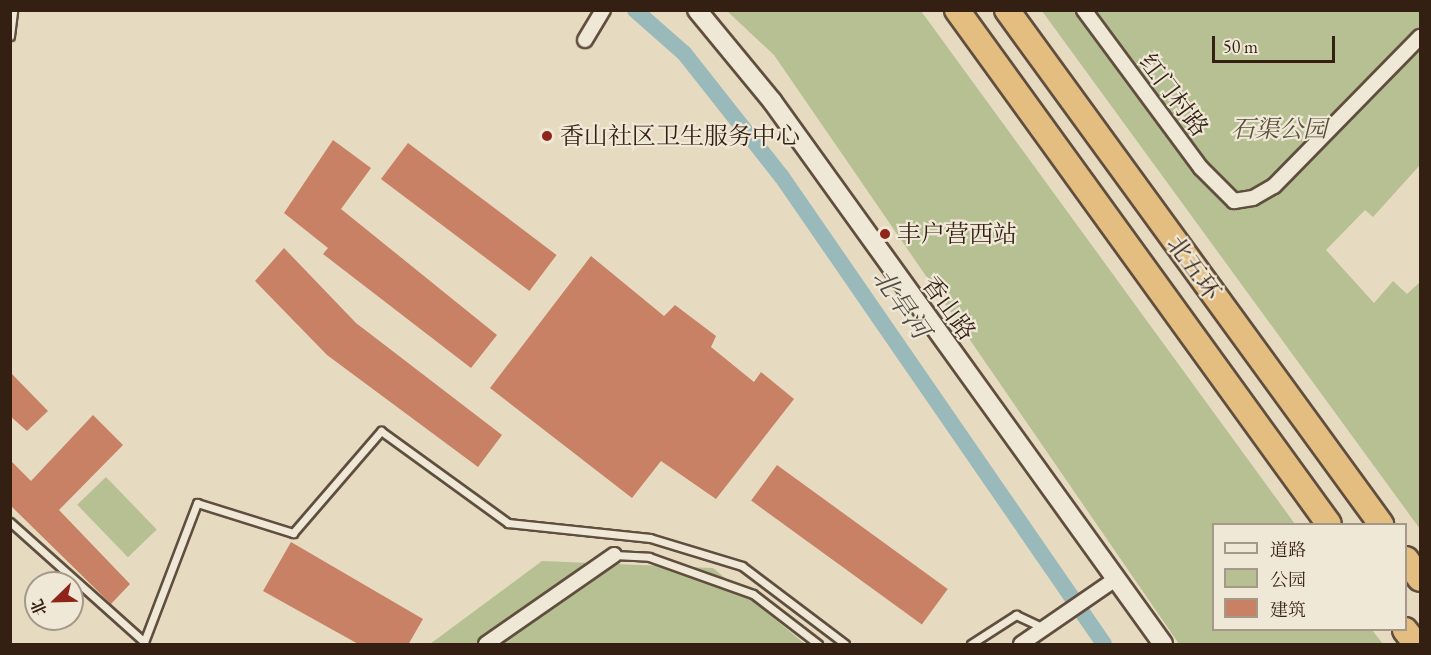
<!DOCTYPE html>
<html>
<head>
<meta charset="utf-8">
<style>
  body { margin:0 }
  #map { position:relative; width:1431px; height:655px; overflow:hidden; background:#e6dbc1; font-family:"EB Garamond","Noto Serif SC",serif }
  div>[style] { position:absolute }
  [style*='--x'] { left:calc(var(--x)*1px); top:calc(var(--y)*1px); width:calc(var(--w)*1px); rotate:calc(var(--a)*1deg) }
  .green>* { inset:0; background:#b6c092; transform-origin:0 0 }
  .canal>* { height:16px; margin:-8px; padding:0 8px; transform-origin:8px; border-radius:8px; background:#99b9ba }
  .building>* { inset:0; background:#c88164; transform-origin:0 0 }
  .roads { filter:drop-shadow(2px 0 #604e3e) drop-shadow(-2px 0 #604e3e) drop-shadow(0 2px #604e3e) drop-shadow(0 -2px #604e3e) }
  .lane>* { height:7px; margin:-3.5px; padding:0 3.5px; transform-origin:3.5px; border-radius:3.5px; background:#efe8d7 }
  .street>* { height:14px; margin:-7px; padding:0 7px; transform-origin:7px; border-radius:7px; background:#efe8d7 }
  .secondary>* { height:18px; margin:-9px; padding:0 9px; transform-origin:9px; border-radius:9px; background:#efe8d7 }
  .highway>* { height:24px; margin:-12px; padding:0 12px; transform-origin:12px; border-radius:12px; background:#e3be80 }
  .dots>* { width:16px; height:16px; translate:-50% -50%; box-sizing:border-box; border:3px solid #efe8d7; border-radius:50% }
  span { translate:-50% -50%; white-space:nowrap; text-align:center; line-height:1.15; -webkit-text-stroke:4.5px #efe8d7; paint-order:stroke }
  .street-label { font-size:24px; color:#341f13 }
  .park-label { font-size:24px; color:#5b4f39; font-style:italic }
  .poi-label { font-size:24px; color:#341f13 }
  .left { translate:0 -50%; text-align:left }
  .water-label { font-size:26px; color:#524d45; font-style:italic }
  .frame { position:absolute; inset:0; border:12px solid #341f13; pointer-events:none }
  .legend { position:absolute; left:1212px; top:523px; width:195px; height:108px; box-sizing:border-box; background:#efe8d7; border:2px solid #a49889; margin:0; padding:8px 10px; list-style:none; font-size:18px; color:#341f13 }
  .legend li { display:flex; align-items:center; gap:12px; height:30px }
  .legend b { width:30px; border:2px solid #a49889 }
  .north { position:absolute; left:24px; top:571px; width:60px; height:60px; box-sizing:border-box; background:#efe8d7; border:2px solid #a49889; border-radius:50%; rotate:247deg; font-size:16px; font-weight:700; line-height:24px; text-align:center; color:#341f13 }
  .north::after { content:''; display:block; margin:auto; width:21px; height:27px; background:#8f2418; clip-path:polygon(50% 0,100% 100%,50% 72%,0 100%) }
  .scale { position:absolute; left:1212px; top:36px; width:123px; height:27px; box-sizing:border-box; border:3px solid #341f13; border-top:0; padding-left:8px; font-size:18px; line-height:21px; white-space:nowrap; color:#341f13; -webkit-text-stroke:4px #efe8d7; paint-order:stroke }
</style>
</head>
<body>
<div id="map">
  <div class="green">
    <i style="clip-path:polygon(727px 11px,921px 11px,1295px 524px,1214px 524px,1214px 630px,1372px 630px,1383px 644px,1179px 644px,774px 55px)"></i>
    <i style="clip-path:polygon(1042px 11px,1420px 11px,1420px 165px,1373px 217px,1365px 210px,1326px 250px,1374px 303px,1393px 281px,1407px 294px,1420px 282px,1420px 529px)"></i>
    <i style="left:106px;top:477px;width:73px;height:40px;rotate:46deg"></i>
    <i style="clip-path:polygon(542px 561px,713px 568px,805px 644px,430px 644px)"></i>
  </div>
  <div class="canal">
    <i style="--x:635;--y:10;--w:65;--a:41.3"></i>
    <i style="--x:684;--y:53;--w:158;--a:51.7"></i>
    <i style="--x:782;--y:177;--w:567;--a:55.41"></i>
  </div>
  <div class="building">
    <i style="clip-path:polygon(333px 140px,371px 168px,341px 209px,497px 335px,471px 368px,323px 254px,328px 248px,284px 213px)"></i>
    <i style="left:408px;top:143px;width:186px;height:45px;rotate:37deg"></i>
    <i style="clip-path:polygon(284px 248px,356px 323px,502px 435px,478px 467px,327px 355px,255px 281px)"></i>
    <i style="clip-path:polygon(591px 256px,664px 316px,675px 305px,716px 336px,711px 347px,754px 382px,761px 372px,794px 399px,716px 499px,661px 461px,632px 498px,490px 388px)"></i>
    <i style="clip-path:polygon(10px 372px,48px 411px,27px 431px,10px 416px)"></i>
    <i style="clip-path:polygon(93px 415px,123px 445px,59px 510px,130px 584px,111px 604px,10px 505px,10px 460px,31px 481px)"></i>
    <i style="left:777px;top:465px;width:211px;height:44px;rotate:36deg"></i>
    <i style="clip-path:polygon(291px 542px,423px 619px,408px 645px,360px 645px,263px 591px)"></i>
  </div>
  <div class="roads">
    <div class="lane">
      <i style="--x:10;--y:36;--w:26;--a:-83"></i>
      <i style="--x:10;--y:522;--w:180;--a:41.8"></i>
      <i style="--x:144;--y:642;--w:149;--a:-69.1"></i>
      <i style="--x:197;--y:503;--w:101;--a:17.4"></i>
      <i style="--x:293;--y:533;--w:135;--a:-49.2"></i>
      <i style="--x:381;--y:431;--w:157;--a:35.9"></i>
      <i style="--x:508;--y:523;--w:143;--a:6"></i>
      <i style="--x:650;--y:538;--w:96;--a:16.9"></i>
      <i style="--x:742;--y:566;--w:129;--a:37.1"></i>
      <i style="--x:614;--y:555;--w:35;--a:3"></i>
      <i style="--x:649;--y:557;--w:110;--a:19.6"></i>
      <i style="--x:753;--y:594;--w:82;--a:37.6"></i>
      <i style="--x:971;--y:644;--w:54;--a:-32.8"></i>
      <i style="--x:1016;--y:615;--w:31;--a:25"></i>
    </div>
    <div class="street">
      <i style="--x:1084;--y:10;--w:197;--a:53.5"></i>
      <i style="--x:1201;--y:168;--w:47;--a:45"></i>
      <i style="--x:1234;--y:201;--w:19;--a:-9"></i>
      <i style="--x:1253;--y:198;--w:24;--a:-30"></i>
      <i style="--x:1274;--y:186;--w:209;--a:-45.6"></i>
      <i style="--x:585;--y:40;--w:35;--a:-59"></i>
      <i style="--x:486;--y:644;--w:156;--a:-34.8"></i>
      <i style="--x:1021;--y:644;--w:113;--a:-34.5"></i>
    </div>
    <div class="secondary">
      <i style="--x:697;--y:10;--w:118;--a:50.5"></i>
      <i style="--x:772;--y:101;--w:669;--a:54.24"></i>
    </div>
    <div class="highway">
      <i style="--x:957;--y:10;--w:634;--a:54.11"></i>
      <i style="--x:1007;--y:10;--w:636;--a:53.96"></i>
      <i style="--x:1406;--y:559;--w:24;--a:55"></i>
      <i style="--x:1405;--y:630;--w:18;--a:52"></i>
    </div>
  </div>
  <div class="dots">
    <i style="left:547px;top:136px;background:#8f2418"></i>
    <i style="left:885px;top:234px;background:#8f2418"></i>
  </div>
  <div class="street-label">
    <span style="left:1174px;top:95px;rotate:53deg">红门村路</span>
    <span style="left:1194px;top:268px;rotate:54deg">北五环</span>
    <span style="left:949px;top:308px;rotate:54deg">香山路</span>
  </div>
  <div class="park-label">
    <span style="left:1279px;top:129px">石渠公园</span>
  </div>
  <div class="poi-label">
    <span class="left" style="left:560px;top:136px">香山社区卫生服务中心</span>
    <span class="left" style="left:897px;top:234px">丰户营西站</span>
  </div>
  <div class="water-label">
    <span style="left:901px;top:304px;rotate:55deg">北旱河</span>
  </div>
  <div class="frame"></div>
  <ul class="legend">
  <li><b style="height:8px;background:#efe8d7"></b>道路</li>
  <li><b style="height:16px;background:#b6c092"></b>公园</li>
  <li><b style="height:16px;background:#c88164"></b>建筑</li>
  </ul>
  <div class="north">北</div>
  <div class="scale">50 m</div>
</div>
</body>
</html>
